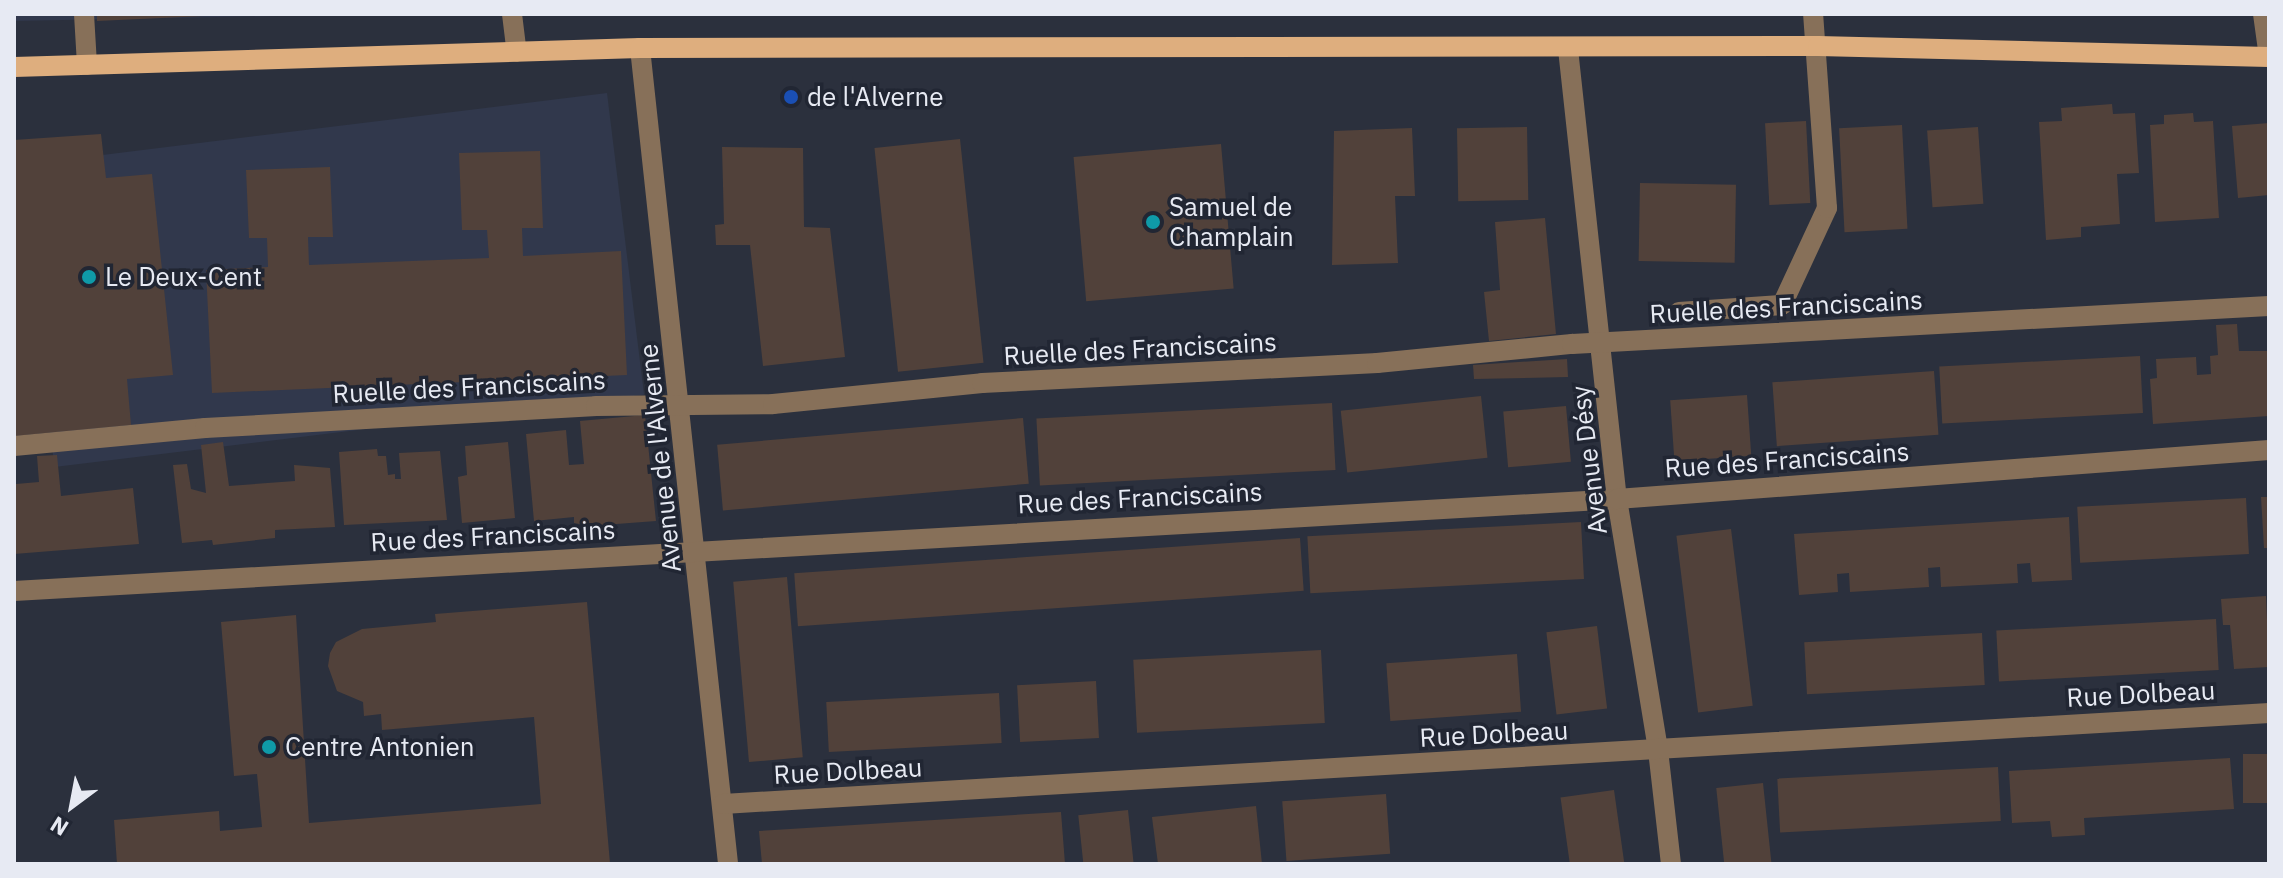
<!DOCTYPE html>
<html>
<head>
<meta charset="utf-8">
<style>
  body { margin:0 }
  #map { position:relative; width:2283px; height:878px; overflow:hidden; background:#2b303d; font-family:"IBM Plex Sans",sans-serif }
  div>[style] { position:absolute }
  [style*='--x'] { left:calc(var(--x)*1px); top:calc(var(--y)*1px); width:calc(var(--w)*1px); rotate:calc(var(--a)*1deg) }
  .built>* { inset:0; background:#31384c; transform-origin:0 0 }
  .building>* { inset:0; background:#51413a; transform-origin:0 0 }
  .minor>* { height:20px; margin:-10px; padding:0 10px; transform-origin:10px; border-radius:10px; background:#877059 }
  .major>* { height:20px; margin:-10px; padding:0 10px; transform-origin:10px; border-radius:10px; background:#deae7e }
  .dots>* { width:22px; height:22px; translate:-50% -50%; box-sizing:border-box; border:4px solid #212633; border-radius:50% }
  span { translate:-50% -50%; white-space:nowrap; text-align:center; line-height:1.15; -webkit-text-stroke:7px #212633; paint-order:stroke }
  .poi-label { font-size:26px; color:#e7eaf3 }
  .left { translate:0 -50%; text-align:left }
  .street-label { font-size:26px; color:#e7eaf3 }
  .frame { position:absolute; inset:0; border:16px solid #e7eaf3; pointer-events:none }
  .north { position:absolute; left:32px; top:766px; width:80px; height:80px; -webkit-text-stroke:6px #212633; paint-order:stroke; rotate:212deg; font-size:22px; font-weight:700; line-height:32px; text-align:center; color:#e7eaf3 }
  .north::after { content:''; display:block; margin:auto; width:28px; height:36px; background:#e7eaf3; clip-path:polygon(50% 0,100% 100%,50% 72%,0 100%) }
</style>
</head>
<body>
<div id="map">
  <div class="built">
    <i style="clip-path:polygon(14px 14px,379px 14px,14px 21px)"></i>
    <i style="left:607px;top:93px;width:304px;height:594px;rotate:83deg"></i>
  </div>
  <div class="building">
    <i style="clip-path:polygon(97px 14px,204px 14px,204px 16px,97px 21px)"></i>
    <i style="clip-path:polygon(2112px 104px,2113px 114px,2135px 113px,2139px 173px,2117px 174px,2120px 224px,2081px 227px,2081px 237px,2046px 240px,2039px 122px,2062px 121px,2061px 108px)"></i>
    <i style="clip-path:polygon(2193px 113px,2194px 122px,2213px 121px,2219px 218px,2155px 222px,2150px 125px,2164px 124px,2164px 115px)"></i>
    <i style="left:1806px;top:121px;width:82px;height:41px;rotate:87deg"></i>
    <i style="clip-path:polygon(2269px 123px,2269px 195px,2238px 198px,2232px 126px)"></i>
    <i style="left:1902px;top:125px;width:104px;height:63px;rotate:87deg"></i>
    <i style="left:1527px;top:127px;width:73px;height:70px;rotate:89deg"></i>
    <i style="left:1978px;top:127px;width:77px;height:51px;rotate:86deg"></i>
    <i style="clip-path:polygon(1412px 128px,1415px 196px,1395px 196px,1398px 263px,1332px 265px,1334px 131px)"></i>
    <i style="clip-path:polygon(101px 134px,106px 178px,152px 174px,173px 375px,127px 379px,131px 425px,14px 436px,14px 140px)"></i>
    <i style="left:960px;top:139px;width:225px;height:86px;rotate:84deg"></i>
    <i style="left:1221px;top:144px;width:145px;height:148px;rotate:85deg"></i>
    <i style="clip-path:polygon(722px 147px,803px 148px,804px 227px,830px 228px,845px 357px,763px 366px,750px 245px,716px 245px,715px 225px,724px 224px)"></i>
    <i style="clip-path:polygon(540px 151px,543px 228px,522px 228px,523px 256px,621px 251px,627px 375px,212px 393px,206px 270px,268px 267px,267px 238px,249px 238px,246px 170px,330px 167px,333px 237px,308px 237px,309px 265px,489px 258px,487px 230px,462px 230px,459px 153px)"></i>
    <i style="left:1640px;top:183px;width:96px;height:78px;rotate:1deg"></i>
    <i style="clip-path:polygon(1545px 218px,1556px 334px,1489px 341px,1484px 292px,1500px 290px,1495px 222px)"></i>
    <i style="clip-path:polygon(2237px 324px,2239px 351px,2269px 351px,2269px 416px,2153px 424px,2150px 379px,2157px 378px,2156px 359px,2196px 357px,2197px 375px,2211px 374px,2210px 356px,2218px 355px,2216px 325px)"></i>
    <i style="left:2140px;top:356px;width:57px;height:201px;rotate:87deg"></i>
    <i style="clip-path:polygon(1567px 359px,1568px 377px,1474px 379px,1473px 365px)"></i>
    <i style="left:1934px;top:371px;width:64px;height:162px;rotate:86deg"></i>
    <i style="left:1747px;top:395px;width:61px;height:77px;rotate:86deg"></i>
    <i style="left:1481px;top:396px;width:62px;height:141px;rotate:84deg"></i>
    <i style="left:1332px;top:403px;width:67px;height:296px;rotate:87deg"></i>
    <i style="left:1566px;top:406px;width:56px;height:63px;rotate:85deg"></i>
    <i style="clip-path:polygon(645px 415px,656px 521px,590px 526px,574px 523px,574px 517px,534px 521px,526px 434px,566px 430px,569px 465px,584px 464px,580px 421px)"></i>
    <i style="left:1023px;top:418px;width:66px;height:307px;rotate:85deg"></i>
    <i style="clip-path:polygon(223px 442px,229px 486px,295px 481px,294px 465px,330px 468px,335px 527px,275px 530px,275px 538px,213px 545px,212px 540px,182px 543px,173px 465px,187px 464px,191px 489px,206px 493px,201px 445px)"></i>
    <i style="clip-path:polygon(508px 442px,515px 518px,462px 523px,458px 477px,467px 475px,465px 446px)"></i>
    <i style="clip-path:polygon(377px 449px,378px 456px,386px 456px,388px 475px,395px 474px,395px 479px,401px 479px,399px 453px,440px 451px,447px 520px,344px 525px,339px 452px)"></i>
    <i style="clip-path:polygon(57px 455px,61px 496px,133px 488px,139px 544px,14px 554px,16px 484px,39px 482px,37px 456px)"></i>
    <i style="clip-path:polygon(2261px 497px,2269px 497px,2269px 548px,2264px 548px)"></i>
    <i style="left:2246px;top:498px;width:56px;height:169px;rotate:87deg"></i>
    <i style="clip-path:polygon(2069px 517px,2072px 580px,2032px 582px,2030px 563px,2017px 564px,2018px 583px,1941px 587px,1940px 567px,1928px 568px,1929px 587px,1850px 592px,1849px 573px,1837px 574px,1838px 592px,1799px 595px,1794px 534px)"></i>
    <i style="left:1581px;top:522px;width:57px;height:274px;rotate:87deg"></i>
    <i style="left:1731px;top:529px;width:178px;height:55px;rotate:83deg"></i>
    <i style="left:1300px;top:538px;width:53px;height:507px;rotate:86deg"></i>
    <i style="left:787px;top:577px;width:181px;height:54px;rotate:85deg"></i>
    <i style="clip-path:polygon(2266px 596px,2269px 667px,2234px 669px,2230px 625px,2223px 625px,2221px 599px)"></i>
    <i style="clip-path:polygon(587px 602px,610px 863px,117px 864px,114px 820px,219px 811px,220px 831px,262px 827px,257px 774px,234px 776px,221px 622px,296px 615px,309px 823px,541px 804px,534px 717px,382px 730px,381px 714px,364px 716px,363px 702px,337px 691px,328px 666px,330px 653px,336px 642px,362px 629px,436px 622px,435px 614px)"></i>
    <i style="left:2216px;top:619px;width:51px;height:220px;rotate:87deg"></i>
    <i style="left:1597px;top:626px;width:83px;height:51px;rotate:83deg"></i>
    <i style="left:1982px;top:633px;width:52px;height:178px;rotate:87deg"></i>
    <i style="left:1321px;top:650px;width:73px;height:188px;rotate:87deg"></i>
    <i style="left:1517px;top:654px;width:58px;height:131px;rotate:86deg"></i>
    <i style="left:1096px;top:681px;width:57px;height:79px;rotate:87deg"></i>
    <i style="left:999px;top:693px;width:50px;height:173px;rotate:87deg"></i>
    <i style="left:2269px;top:754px;width:49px;height:26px;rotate:90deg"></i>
    <i style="clip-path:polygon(2230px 758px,2234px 809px,2084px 818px,2085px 835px,2052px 837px,2050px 821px,2012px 823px,2009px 771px)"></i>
    <i style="left:1998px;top:767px;width:54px;height:221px;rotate:87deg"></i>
    <i style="left:1763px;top:783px;width:81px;height:47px;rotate:84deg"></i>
    <i style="left:1614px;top:790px;width:75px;height:54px;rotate:82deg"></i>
    <i style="left:1386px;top:794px;width:60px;height:104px;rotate:86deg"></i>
    <i style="clip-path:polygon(1256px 806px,1262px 864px,1158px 864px,1152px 817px)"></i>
    <i style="left:1128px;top:810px;width:54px;height:50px;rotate:84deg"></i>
    <i style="clip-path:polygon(1061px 812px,1065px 864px,762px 864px,759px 831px)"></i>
  </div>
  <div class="minor">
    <i style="--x:84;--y:14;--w:51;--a:86.6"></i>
    <i style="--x:512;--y:14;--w:38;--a:83"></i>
    <i style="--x:2263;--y:14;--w:43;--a:82.1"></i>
    <i style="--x:640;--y:48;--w:821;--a:83.84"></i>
    <i style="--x:1568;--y:49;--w:453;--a:83.8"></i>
    <i style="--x:1617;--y:499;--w:254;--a:80.7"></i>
    <i style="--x:1658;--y:750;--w:115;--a:83.5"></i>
    <i style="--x:1679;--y:312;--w:103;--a:-3.9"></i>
    <i style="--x:1782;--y:305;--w:107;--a:-65.1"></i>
    <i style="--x:1827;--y:208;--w:195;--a:-94.1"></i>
    <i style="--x:14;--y:446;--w:192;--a:-5.4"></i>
    <i style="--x:205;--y:428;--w:392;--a:-3.2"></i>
    <i style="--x:596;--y:406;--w:177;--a:-0.6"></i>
    <i style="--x:773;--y:404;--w:210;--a:-5.7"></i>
    <i style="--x:982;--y:383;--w:396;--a:-2.9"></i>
    <i style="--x:1377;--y:363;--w:196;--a:-5.6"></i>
    <i style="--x:1572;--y:344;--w:698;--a:-3.12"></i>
    <i style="--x:14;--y:591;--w:1606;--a:-3.28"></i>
    <i style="--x:1617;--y:499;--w:654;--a:-4.3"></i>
    <i style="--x:723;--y:804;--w:1549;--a:-3.37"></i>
  </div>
  <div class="major">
    <i style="--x:14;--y:67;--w:626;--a:-1.74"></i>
    <i style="--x:640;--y:48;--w:1178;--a:-0.1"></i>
    <i style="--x:1818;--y:46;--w:451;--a:1.4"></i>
  </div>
  <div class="dots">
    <i style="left:791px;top:97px;background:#1a4fb4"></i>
    <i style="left:1153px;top:222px;background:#0f9aa8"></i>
    <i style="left:89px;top:277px;background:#0f9aa8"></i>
    <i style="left:269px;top:747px;background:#0f9aa8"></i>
  </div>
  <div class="poi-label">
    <span class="left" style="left:807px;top:97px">de l'Alverne</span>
    <span class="left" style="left:1169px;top:222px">Samuel de<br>Champlain</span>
    <span class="left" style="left:105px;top:277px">Le Deux-Cent</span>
    <span class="left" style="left:285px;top:747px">Centre Antonien</span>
  </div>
  <div class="street-label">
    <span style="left:1786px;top:307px;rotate:-3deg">Ruelle des Franciscains</span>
    <span style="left:1140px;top:349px;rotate:-3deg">Ruelle des Franciscains</span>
    <span style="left:469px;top:387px;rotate:-3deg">Ruelle des Franciscains</span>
    <span style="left:660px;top:458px;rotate:-96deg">Avenue de l'Alverne</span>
    <span style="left:1589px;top:460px;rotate:-97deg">Avenue Désy</span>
    <span style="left:1787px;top:460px;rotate:-4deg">Rue des Franciscains</span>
    <span style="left:1140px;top:498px;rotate:-3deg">Rue des Franciscains</span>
    <span style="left:493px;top:536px;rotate:-3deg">Rue des Franciscains</span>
    <span style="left:2141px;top:694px;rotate:-3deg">Rue Dolbeau</span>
    <span style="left:1494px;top:734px;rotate:-3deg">Rue Dolbeau</span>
    <span style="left:848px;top:771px;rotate:-3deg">Rue Dolbeau</span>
  </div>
  <div class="frame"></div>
  <div class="north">N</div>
</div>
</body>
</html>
